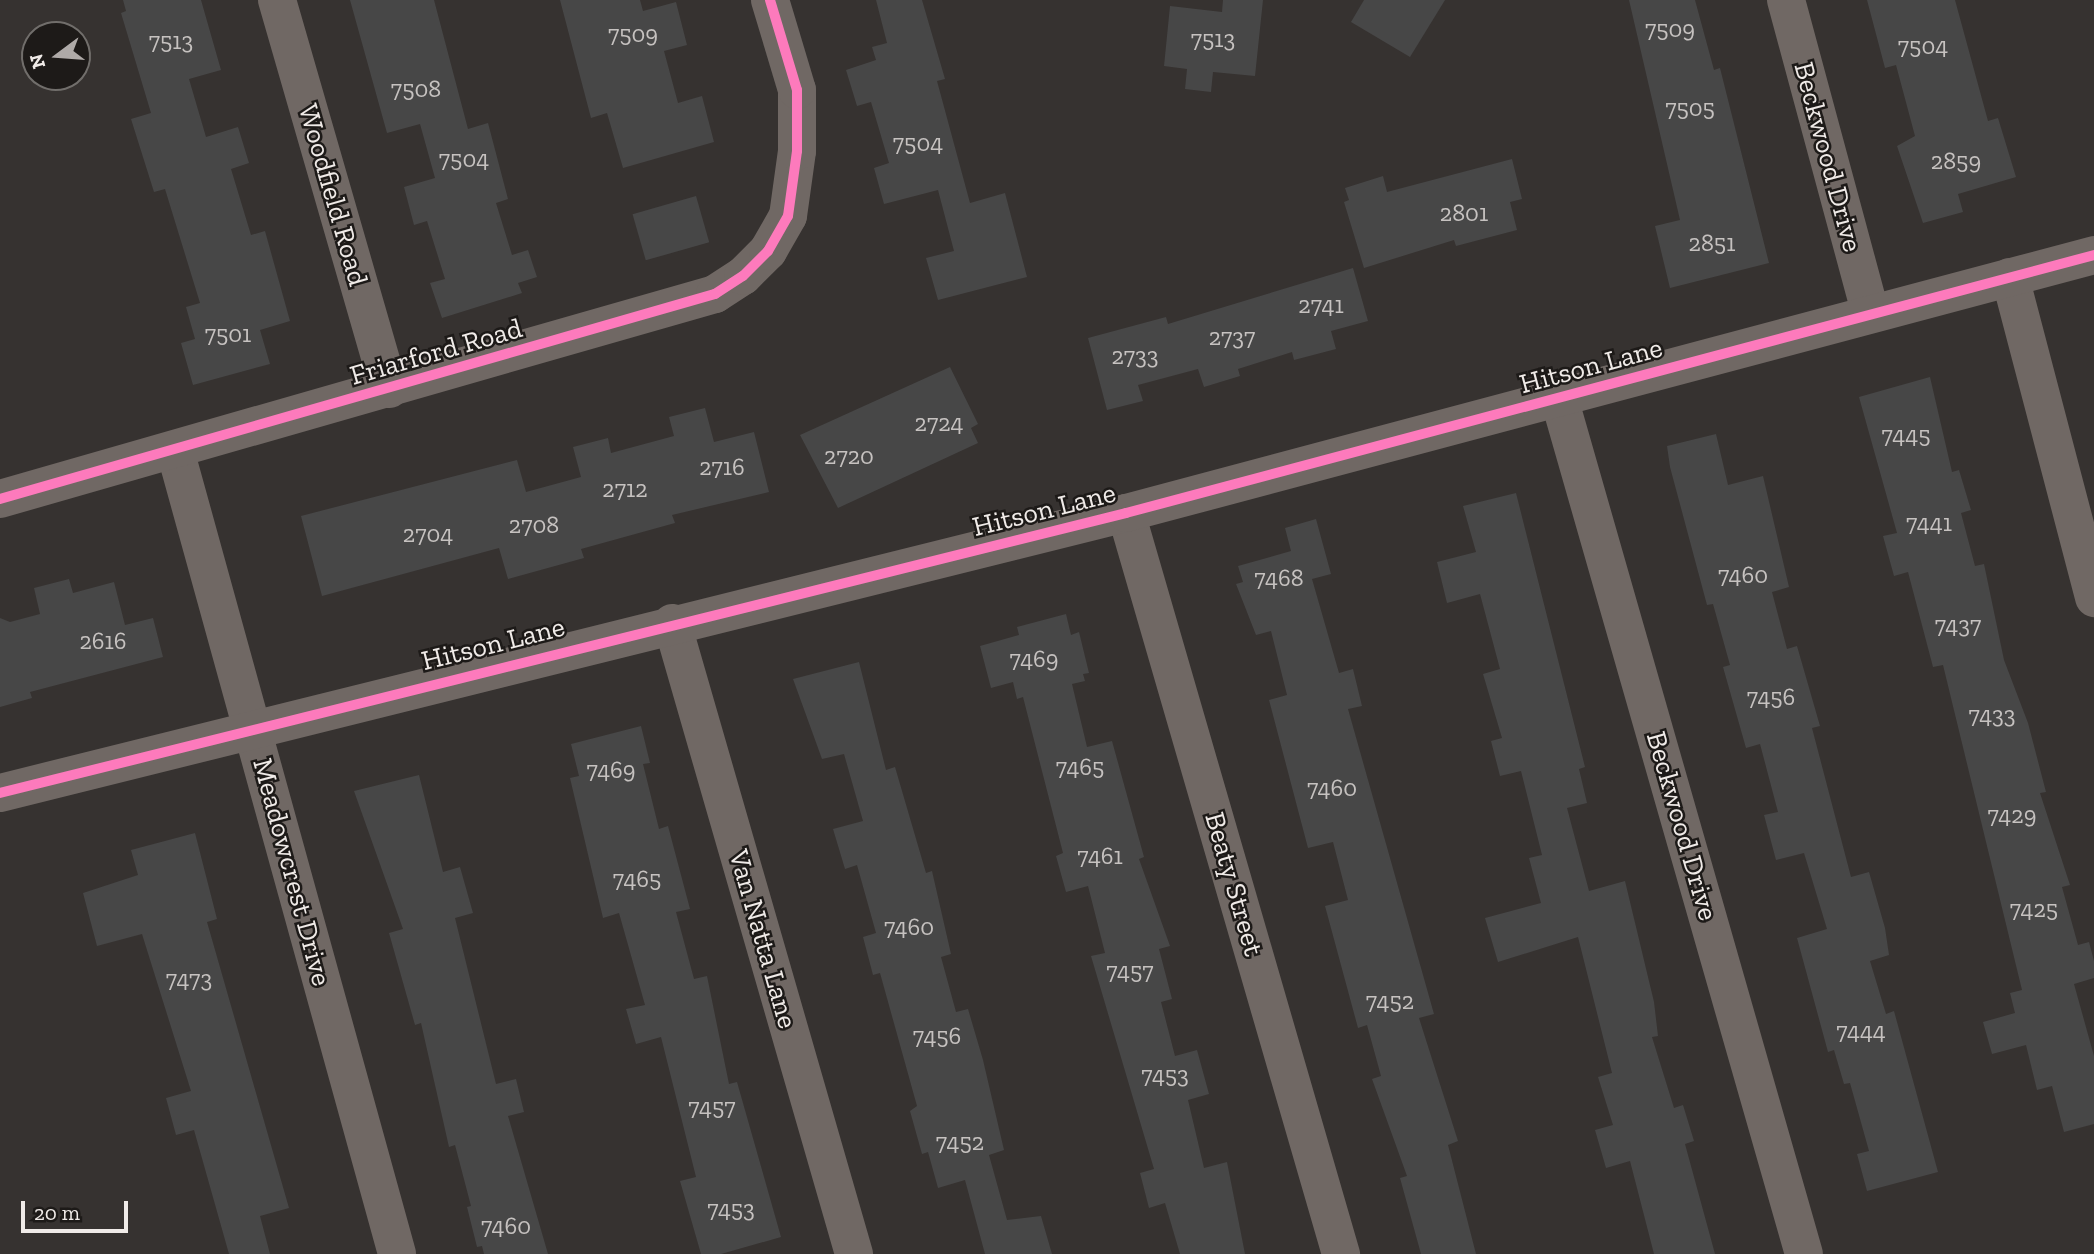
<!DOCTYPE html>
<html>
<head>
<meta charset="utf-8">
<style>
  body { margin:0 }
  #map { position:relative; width:2094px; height:1254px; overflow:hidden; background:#363230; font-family:"Zilla Slab",serif }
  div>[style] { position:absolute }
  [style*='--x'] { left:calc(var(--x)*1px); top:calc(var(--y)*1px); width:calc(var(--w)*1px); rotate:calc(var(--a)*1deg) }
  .building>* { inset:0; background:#474747; transform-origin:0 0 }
  .minor>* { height:38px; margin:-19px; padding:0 19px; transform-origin:19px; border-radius:19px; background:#706864 }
  .cycleway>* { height:10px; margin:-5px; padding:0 5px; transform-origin:5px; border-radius:5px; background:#fd7abc }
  span { translate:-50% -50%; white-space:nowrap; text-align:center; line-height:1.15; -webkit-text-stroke:5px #1d1a18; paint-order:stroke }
  .number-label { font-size:24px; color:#c6c2c0 }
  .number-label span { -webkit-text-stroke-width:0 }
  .street-label { font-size:28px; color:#f0ebe8 }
  .north { position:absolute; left:21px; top:21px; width:70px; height:70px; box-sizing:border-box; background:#1d1a18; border:2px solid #716e6b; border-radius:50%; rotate:254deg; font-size:19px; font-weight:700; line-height:28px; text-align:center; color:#f0ebe8 }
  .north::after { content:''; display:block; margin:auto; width:24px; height:32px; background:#afaaa8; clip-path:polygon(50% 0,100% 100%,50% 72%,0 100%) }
  .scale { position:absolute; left:21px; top:1201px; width:107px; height:32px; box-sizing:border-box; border:4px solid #f0ebe8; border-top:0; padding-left:9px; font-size:21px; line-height:24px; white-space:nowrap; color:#f0ebe8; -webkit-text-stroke:5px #1d1a18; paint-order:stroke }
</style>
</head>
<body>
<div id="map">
  <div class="building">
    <i style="clip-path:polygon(123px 0,201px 0,221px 70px,189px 79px,206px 137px,238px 127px,249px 163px,231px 169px,251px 235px,265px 231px,290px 321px,260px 330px,270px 364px,193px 385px,181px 343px,195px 339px,186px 307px,200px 303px,165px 189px,154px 192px,131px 119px,151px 113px,121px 13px,126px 11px)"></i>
    <i style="clip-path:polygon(350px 0,434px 0,468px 129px,488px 123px,508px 199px,496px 203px,512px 255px,528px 250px,537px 277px,518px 283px,522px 293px,442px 318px,430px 283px,445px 279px,427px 221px,414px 225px,404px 187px,435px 178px,420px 124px,387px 133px)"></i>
    <i style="clip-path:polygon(560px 0,640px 0,643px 11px,676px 2px,687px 45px,664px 51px,678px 103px,702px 96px,714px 142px,623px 168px,607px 113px,591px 118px)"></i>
    <i style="clip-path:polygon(876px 0,922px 0,945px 79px,937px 81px,970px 203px,1005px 193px,1027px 277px,938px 300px,926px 258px,954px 251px,938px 190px,884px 204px,874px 168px,889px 163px,871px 102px,857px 106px,846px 70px,876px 60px,872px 47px,887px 43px)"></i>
    <i style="clip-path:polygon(1223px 0,1263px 0,1255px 76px,1213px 72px,1211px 92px,1185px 89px,1187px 69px,1164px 66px,1170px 6px,1222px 12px)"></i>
    <i style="clip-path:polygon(1364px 0,1445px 0,1410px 57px,1351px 22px)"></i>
    <i style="clip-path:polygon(1629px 0,1695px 0,1714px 70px,1720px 68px,1769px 263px,1670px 288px,1655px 226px,1680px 220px)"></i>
    <i style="clip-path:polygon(1867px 0,1955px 0,1988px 121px,1998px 118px,2016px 177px,1958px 194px,1963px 212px,1923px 223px,1897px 146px,1915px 136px,1896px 65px,1885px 68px)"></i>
    <i style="clip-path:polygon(1512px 159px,1522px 199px,1510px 202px,1517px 230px,1456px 246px,1454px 240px,1364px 268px,1344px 202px,1349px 200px,1345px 188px,1383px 176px,1387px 192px)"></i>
    <i style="left:696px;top:196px;width:48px;height:66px;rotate:74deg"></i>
    <i style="clip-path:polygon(1353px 268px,1368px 321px,1331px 331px,1336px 349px,1294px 360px,1292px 352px,1238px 369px,1240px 376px,1204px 387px,1198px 369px,1138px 385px,1143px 401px,1107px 410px,1088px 338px,1166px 317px,1168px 324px)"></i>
    <i style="clip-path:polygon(950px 367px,978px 424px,971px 428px,978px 443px,838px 508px,800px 435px)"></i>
    <i style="clip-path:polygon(1930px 377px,1952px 472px,1959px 470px,1971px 510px,1961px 513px,1975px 566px,1984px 564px,2004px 660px,2028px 723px,2046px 792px,2040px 793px,2070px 885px,2062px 887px,2078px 945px,2089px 942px,2094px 961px,2094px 978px,2074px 984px,2094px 1056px,2094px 1124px,2064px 1132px,2052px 1086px,2037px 1090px,2026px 1045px,1992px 1054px,1983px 1022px,2015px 1013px,2010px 993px,2022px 990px,1943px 665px,1933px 667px,1908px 572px,1894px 576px,1883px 536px,1897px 533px,1859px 397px)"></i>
    <i style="clip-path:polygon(705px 408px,714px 442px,754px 432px,769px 492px,672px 515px,675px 523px,581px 549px,584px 558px,508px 579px,499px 548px,322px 596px,301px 516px,517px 460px,526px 492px,581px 477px,573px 447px,608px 438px,611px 453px,674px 436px,669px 417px)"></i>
    <i style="clip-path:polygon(1716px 434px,1728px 485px,1763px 476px,1789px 587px,1772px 592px,1787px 649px,1797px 646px,1820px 726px,1812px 728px,1851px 877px,1869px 872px,1885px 928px,1889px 955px,1870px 961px,1886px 1014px,1894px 1011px,1938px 1172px,1867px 1191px,1857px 1154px,1869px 1151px,1850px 1083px,1844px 1084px,1834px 1050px,1828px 1052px,1797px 938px,1827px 929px,1804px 853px,1776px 860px,1764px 815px,1778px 812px,1760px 744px,1746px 748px,1723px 667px,1730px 665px,1713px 604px,1707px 605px,1670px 467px,1667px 446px)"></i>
    <i style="clip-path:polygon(1516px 493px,1585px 767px,1579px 769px,1587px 803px,1567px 808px,1589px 891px,1625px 881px,1654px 1002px,1658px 1036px,1652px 1037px,1674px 1108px,1683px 1105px,1694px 1141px,1685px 1144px,1715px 1254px,1654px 1254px,1630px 1161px,1606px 1168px,1595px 1130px,1613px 1125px,1598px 1077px,1612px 1073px,1578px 937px,1498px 962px,1485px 918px,1541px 903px,1529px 858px,1542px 855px,1521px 771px,1500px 776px,1491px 741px,1502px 738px,1483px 674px,1500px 669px,1480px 594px,1447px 603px,1437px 562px,1476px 552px,1463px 506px)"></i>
    <i style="clip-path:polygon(1316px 519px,1331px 574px,1312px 579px,1339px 673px,1353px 669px,1362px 706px,1348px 709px,1434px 1014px,1419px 1018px,1458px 1141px,1448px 1145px,1476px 1254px,1421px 1254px,1400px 1178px,1407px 1176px,1372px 1079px,1381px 1076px,1367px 1025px,1358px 1028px,1325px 906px,1348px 900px,1333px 842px,1308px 848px,1269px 700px,1287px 695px,1271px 631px,1256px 635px,1236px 584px,1243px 582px,1238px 566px,1291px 551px,1285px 528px)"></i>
    <i style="clip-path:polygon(69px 579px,73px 593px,114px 582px,125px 625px,153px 618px,163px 657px,30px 692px,32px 698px,0 707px,0 618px,10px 622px,40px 614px,34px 588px)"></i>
    <i style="clip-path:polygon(1066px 614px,1071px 635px,1079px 632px,1089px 673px,1083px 674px,1085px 681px,1072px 684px,1087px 747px,1112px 741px,1144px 857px,1139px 859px,1170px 946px,1159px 949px,1172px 999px,1161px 1002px,1175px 1056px,1197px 1050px,1209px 1094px,1188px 1100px,1204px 1168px,1227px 1162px,1245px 1254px,1180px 1254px,1165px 1203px,1149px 1208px,1140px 1173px,1154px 1169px,1091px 956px,1105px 953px,1088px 886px,1066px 892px,1056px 856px,1063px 853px,1023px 697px,1017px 699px,1013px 682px,991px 688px,980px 646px,1019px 635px,1017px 627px)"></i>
    <i style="clip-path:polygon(859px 662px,886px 770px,895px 767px,926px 873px,932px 871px,951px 954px,941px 957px,956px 1012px,968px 1009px,983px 1060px,1004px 1150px,989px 1155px,1007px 1220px,1041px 1216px,1052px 1254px,985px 1254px,965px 1180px,938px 1188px,928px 1152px,922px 1154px,910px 1111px,917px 1106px,880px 973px,873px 975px,863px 937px,876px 933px,857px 865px,845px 869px,833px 829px,863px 821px,844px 754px,822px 759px,793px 679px)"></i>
    <i style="clip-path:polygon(641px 726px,650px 763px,643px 764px,659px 829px,668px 826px,690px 909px,676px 912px,694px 979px,707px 976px,729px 1084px,737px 1082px,781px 1237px,721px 1254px,701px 1254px,680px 1181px,696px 1177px,661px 1037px,636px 1044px,626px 1009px,645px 1005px,619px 913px,603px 918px,570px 778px,579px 776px,571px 744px)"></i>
    <i style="clip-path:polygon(419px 775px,443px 872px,460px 867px,473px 913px,455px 918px,496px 1084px,516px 1079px,524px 1112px,508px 1116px,548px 1254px,484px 1254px,482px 1246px,477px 1247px,467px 1207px,471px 1206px,455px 1145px,449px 1147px,421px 1023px,415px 1025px,389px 933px,403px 929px,354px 791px)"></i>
    <i style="clip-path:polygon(195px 833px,217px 919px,207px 922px,289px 1208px,260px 1216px,270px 1254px,229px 1254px,194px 1130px,176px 1135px,166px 1098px,191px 1091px,142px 934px,97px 946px,83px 893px,138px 875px,131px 850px)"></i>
  </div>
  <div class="minor">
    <i style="--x:277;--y:0;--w:405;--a:73.9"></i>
    <i style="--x:1786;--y:0;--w:325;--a:74.9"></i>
    <i style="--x:2010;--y:277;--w:332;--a:75.3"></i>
    <i style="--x:1559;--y:398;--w:890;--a:74.03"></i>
    <i style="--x:175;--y:450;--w:834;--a:74.56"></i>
    <i style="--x:0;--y:499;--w:744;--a:-16"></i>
    <i style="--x:715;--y:294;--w:33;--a:-33"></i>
    <i style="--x:743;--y:276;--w:35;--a:-45"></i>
    <i style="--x:768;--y:251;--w:40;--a:-60.3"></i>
    <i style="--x:788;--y:216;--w:66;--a:-82.1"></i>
    <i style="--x:797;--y:151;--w:61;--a:-90"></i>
    <i style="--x:797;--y:90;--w:94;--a:-106.7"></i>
    <i style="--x:1126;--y:513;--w:772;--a:73.82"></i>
    <i style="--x:672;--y:623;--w:657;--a:73.91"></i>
    <i style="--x:0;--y:793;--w:1160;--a:-13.96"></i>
    <i style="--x:1126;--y:513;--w:1002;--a:-14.92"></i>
  </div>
  <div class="cycleway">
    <i style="--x:0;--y:499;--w:744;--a:-16"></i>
    <i style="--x:715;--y:294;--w:33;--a:-33"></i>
    <i style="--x:743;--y:276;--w:35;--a:-45"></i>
    <i style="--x:768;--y:251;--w:40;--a:-60.3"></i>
    <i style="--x:788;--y:216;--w:66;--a:-82.1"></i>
    <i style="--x:797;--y:151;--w:61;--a:-90"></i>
    <i style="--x:797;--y:90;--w:94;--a:-106.7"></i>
    <i style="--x:0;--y:793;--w:1160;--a:-13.96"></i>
    <i style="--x:1126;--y:513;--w:1002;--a:-14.92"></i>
  </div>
  <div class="number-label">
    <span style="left:1670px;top:29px">7509</span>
    <span style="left:633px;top:34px">7509</span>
    <span style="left:1213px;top:39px">7513</span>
    <span style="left:171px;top:41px">7513</span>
    <span style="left:1923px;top:46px">7504</span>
    <span style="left:416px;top:89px">7508</span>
    <span style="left:1690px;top:108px">7505</span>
    <span style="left:918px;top:143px">7504</span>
    <span style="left:464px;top:159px">7504</span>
    <span style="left:1956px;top:161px">2859</span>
    <span style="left:1464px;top:213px">2801</span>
    <span style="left:1712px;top:243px">2851</span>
    <span style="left:1321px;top:305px">2741</span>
    <span style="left:228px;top:334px">7501</span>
    <span style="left:1232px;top:337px">2737</span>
    <span style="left:1135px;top:356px">2733</span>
    <span style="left:939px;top:423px">2724</span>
    <span style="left:1906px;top:435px">7445</span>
    <span style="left:849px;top:456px">2720</span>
    <span style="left:722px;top:467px">2716</span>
    <span style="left:625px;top:489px">2712</span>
    <span style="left:1929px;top:523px">7441</span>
    <span style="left:534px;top:525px">2708</span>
    <span style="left:428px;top:534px">2704</span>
    <span style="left:1743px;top:575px">7460</span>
    <span style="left:1279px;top:578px">7468</span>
    <span style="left:1958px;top:625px">7437</span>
    <span style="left:103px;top:641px">2616</span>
    <span style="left:1034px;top:659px">7469</span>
    <span style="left:1771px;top:697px">7456</span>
    <span style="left:1992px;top:715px">7433</span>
    <span style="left:1080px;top:767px">7465</span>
    <span style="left:611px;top:770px">7469</span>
    <span style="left:1332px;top:788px">7460</span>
    <span style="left:2012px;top:815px">7429</span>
    <span style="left:1100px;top:856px">7461</span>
    <span style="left:637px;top:879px">7465</span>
    <span style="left:2034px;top:909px">7425</span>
    <span style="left:909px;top:927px">7460</span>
    <span style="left:1130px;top:971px">7457</span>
    <span style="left:189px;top:979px">7473</span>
    <span style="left:1390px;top:1001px">7452</span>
    <span style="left:1861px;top:1031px">7444</span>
    <span style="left:937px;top:1036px">7456</span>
    <span style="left:1165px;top:1075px">7453</span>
    <span style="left:712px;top:1107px">7457</span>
    <span style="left:960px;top:1142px">7452</span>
    <span style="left:731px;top:1209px">7453</span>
    <span style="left:506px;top:1226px">7460</span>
  </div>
  <div class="street-label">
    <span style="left:1828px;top:157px;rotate:75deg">Beckwood Drive</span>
    <span style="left:333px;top:195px;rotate:74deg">Woodfield Road</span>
    <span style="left:436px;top:352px;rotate:-16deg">Friarford Road</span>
    <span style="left:1591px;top:366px;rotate:-15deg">Hitson Lane</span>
    <span style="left:1044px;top:510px;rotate:-14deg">Hitson Lane</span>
    <span style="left:493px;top:644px;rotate:-14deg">Hitson Lane</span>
    <span style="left:1682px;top:826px;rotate:74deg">Beckwood Drive</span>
    <span style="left:292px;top:872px;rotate:75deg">Meadowcrest Drive</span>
    <span style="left:1234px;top:884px;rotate:74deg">Beaty Street</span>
    <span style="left:763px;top:939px;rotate:74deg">Van Natta Lane</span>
  </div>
  <div class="north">N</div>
  <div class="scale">20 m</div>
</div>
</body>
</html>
